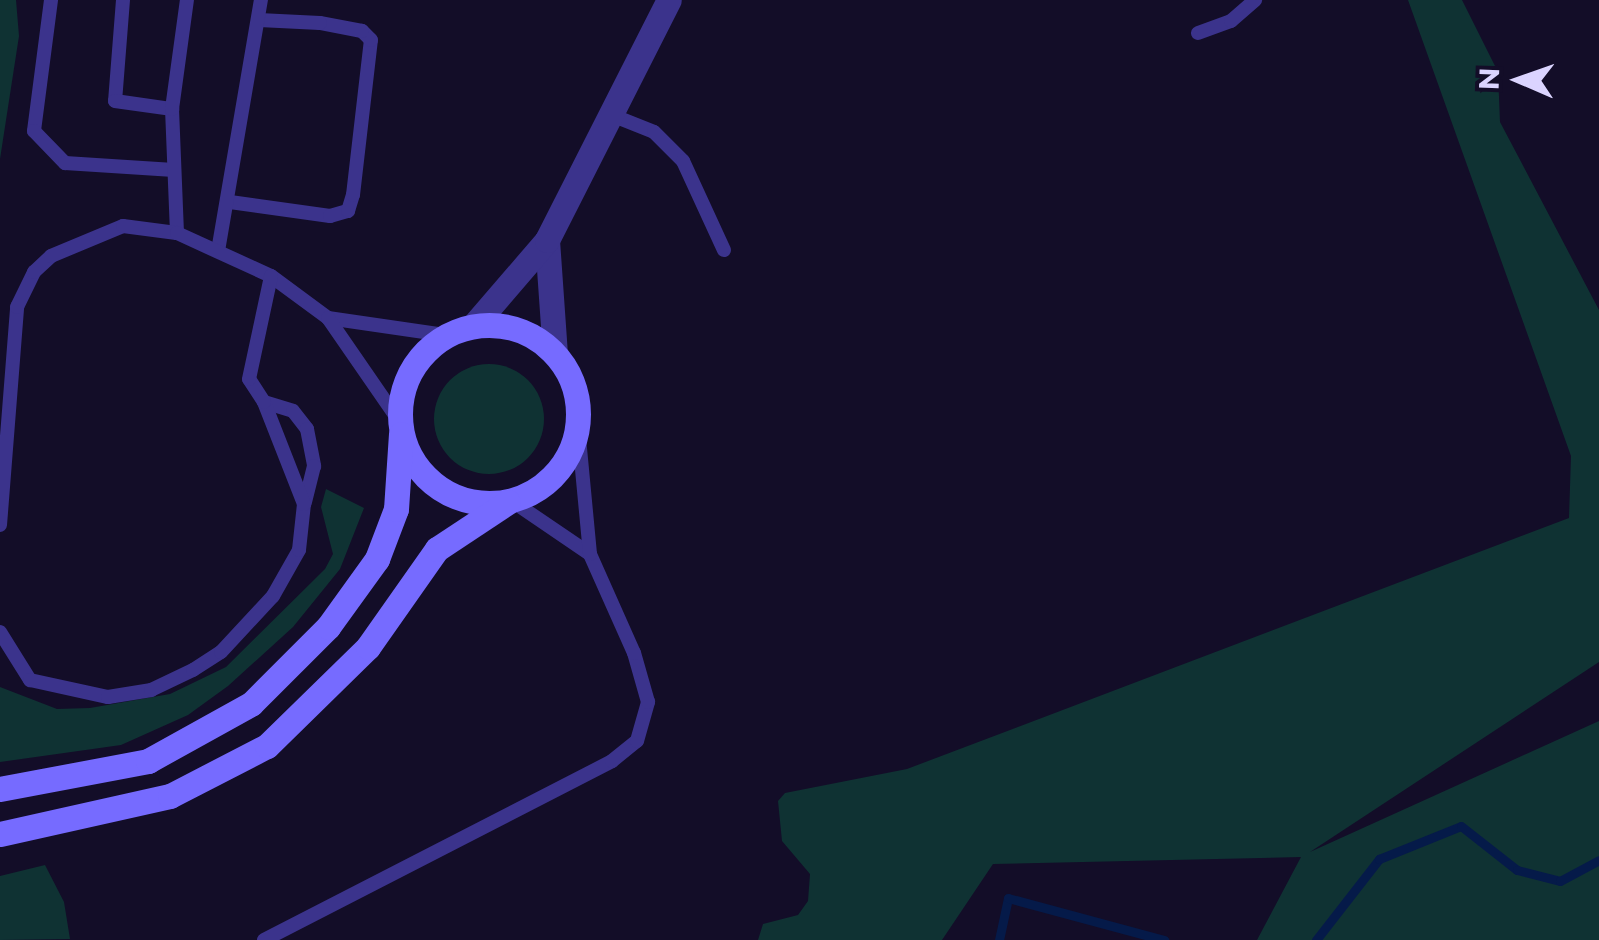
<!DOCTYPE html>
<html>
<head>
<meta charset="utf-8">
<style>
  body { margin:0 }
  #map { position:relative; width:1599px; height:940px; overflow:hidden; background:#130d28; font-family:Montserrat,sans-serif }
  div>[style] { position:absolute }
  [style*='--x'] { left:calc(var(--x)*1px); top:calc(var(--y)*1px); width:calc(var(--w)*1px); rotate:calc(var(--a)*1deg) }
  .green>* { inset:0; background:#0f3233 }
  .round { border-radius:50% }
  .stream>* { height:9px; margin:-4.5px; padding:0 4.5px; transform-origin:4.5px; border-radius:4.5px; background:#051a49 }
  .lane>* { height:14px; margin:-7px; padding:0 7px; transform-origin:7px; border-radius:7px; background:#3b338c }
  .street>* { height:25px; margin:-12.5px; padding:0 12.5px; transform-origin:12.5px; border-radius:12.5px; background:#3b338c }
  .secondary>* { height:25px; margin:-12.5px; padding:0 12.5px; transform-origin:12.5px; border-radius:12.5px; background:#766bff }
  .secondary>.ring { margin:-12.5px; padding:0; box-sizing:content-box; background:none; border:25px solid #766bff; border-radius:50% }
  span { translate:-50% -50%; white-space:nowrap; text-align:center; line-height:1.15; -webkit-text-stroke:8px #130d28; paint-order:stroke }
  .north { position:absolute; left:1469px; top:30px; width:100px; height:100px; -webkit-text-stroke:8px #130d28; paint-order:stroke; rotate:272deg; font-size:28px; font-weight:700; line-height:40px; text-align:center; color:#dbd4ff }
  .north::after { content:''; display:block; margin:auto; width:35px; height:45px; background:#dbd4ff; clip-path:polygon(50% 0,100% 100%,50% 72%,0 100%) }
</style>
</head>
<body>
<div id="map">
  <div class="green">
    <i style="clip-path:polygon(0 0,16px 0,19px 36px,0 159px)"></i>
    <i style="clip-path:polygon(1408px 0,1462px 0,1498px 72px,1500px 122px,1599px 310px,1599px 662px,1310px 852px,1599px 721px,1599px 940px,1257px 940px,1301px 857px,993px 864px,942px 940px,758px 940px,763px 924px,798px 915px,808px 901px,810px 874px,782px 841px,778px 801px,785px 793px,907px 769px,1569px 518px,1571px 456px)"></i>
    <i class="round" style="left:434px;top:364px;width:110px;height:110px"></i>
    <i style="clip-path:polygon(326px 489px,364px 508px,340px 569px,293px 627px,228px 686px,188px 715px,121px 745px,0 762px,0 687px,57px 709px,90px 708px,170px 694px,226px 667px,325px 569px,333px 554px,321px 507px)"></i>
    <i style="clip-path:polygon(45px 865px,64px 902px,70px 939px,0 940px,0 876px)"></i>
  </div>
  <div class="stream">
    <i style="--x:999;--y:940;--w:43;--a:-77.9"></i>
    <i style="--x:1008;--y:898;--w:162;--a:15.1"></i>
    <i style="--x:1316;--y:940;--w:103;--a:-52.1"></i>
    <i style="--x:1379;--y:859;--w:88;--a:-21.9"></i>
    <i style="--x:1461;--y:826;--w:71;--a:38.2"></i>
    <i style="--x:1517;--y:870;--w:44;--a:14.3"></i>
    <i style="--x:1560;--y:881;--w:44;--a:-28.3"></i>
  </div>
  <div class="lane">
    <i style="--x:51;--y:0;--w:132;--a:97.4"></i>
    <i style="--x:34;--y:131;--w:45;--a:45.9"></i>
    <i style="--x:65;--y:163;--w:109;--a:3.7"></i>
    <i style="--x:123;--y:0;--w:101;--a:94.5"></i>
    <i style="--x:115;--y:101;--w:58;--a:8"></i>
    <i style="--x:1198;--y:33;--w:35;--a:-20"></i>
    <i style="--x:1231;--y:21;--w:32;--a:-41"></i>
    <i style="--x:609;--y:114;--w:48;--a:21.8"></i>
    <i style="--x:654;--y:132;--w:41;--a:45"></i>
    <i style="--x:683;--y:161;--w:98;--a:65.3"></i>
    <i style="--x:230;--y:202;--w:101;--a:8"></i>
    <i style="--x:330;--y:216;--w:19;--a:-16"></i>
    <i style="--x:348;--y:211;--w:17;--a:-73"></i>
    <i style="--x:353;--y:195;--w:156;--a:-83.4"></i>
    <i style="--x:371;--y:40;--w:13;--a:-135"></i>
    <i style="--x:362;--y:31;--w:43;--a:-169.2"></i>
    <i style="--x:320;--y:23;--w:61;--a:-177.2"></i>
    <i style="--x:177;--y:233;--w:124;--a:-92.3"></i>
    <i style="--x:172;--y:109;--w:110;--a:-82.2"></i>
    <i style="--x:218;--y:251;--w:255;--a:-80.3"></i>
    <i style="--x:328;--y:318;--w:118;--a:8.3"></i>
    <i style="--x:264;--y:402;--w:30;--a:17"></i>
    <i style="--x:293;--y:411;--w:23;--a:52"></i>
    <i style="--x:307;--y:429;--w:38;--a:79"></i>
    <i style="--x:314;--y:466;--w:38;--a:104"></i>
    <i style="--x:512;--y:501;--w:94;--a:34.2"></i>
    <i style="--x:0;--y:525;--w:219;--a:-85.5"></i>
    <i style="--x:17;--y:307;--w:39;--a:-64"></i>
    <i style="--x:34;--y:272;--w:23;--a:-43"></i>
    <i style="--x:51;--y:256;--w:78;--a:-22.6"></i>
    <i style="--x:123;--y:226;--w:54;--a:7.4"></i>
    <i style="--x:177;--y:233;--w:103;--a:24.6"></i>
    <i style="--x:271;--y:276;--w:71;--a:36.4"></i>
    <i style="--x:328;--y:318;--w:125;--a:55.4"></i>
    <i style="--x:0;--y:632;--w:57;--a:58"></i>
    <i style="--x:30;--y:680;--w:80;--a:12.3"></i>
    <i style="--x:108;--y:697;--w:44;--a:-9.2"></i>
    <i style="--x:151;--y:690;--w:47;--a:-25.5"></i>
    <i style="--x:193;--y:670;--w:33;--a:-33"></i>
    <i style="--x:221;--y:652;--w:76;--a:-47.1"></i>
    <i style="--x:273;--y:596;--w:53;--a:-60.5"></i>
    <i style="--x:299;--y:550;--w:46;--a:-83.8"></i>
    <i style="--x:304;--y:504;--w:110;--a:-111.4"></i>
    <i style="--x:264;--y:402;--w:27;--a:-123"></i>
    <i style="--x:249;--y:379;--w:105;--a:-77.9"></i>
    <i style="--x:264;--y:940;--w:391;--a:-27.2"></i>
    <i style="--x:612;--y:761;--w:32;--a:-39"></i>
    <i style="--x:637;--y:741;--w:41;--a:-74.2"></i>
    <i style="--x:648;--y:702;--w:51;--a:-105.9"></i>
    <i style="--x:634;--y:653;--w:108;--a:-114"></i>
    <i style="--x:590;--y:554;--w:127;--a:-95.4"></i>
  </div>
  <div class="street">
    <i style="--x:547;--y:240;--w:113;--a:86"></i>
    <i style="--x:474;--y:325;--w:112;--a:-49.3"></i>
    <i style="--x:547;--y:240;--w:269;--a:-63.1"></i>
  </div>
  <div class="secondary">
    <i class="ring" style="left:400px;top:325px;width:153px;height:153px"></i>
    <i style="--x:0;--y:789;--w:151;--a:-10.7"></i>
    <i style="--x:148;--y:761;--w:118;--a:-29"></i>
    <i style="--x:251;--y:704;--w:109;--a:-45"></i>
    <i style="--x:328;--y:627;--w:84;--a:-54.2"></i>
    <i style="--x:377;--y:559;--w:53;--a:-69.2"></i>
    <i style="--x:396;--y:509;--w:75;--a:-86.2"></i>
    <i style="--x:0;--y:834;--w:174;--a:-12.6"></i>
    <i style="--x:170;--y:796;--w:109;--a:-27.3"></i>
    <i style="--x:267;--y:746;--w:141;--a:-44.4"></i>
    <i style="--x:368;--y:647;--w:120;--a:-54.9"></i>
    <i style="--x:437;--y:549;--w:85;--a:-33.5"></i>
  </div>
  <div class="north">N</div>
</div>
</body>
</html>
